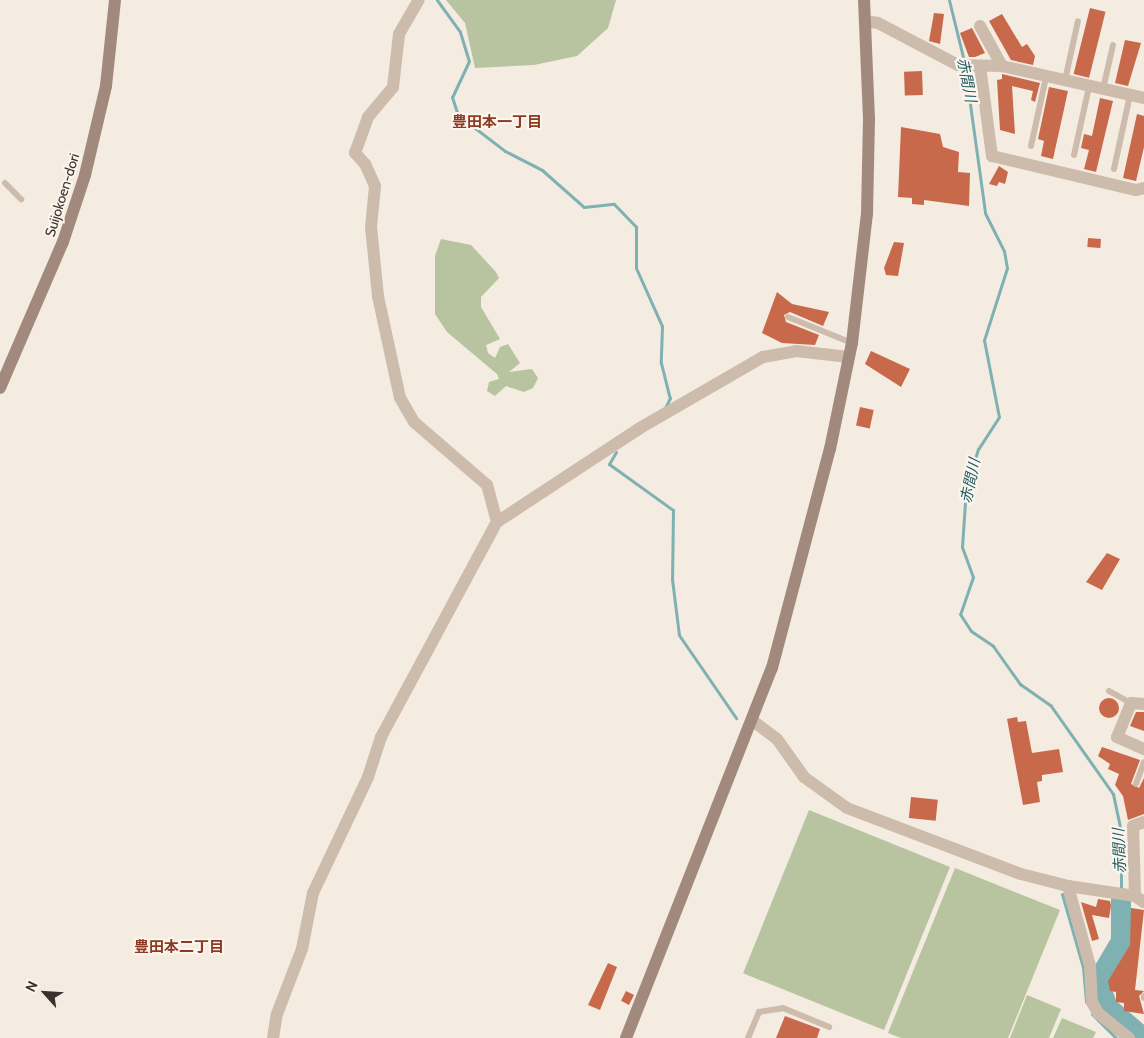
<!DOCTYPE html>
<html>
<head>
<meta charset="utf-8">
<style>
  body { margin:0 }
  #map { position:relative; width:1144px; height:1038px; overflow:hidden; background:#f4ebe1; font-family:Cabin,"Noto Sans JP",sans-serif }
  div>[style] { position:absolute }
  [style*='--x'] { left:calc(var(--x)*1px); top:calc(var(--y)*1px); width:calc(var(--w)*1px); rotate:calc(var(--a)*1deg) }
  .green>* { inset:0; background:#b8c4a0; transform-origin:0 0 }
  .stream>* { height:3px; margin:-1.5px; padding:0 1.5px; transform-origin:1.5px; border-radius:1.5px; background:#7fb0b2 }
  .river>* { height:20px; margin:-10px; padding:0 10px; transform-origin:10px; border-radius:10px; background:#7fb0b2 }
  .building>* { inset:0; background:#c8694b; transform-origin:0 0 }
  .round { border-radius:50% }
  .lane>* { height:6px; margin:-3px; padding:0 3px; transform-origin:3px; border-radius:3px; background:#cdbbac }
  .street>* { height:12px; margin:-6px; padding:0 6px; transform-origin:6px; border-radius:6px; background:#cdbbac }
  .secondary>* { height:12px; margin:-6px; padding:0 6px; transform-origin:6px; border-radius:6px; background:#a18a7d }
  span { translate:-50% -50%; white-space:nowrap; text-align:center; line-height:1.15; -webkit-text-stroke:4px #fbf5ee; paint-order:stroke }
  .street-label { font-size:14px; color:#3b302b }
  .water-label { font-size:15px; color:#1f5a5e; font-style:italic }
  .neighbourhood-label { font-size:15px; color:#8c3b22; font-weight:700 }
  .north { position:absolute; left:20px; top:968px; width:50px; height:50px; -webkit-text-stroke:4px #fbf5ee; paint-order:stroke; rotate:296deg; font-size:14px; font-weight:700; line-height:20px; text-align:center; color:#3b302b }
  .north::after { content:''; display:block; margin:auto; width:18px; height:22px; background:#3b302b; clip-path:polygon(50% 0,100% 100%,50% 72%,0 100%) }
</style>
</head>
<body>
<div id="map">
  <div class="green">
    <i style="clip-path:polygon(446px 0,616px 0,608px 28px,577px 56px,534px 65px,475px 68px,465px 23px)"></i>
    <i style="clip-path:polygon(441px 239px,471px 245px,496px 272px,499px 278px,481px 297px,481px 307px,500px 339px,486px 345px,488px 353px,495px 358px,500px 347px,508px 344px,520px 363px,509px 372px,532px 369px,538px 378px,533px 388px,524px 392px,506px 386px,495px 396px,487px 391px,489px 382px,499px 379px,497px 374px,447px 332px,435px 314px,435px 256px)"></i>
    <i style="left:809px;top:810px;width:152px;height:176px;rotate:22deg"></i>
    <i style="clip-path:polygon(955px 868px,1060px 910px,1008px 1038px,901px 1038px,888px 1033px)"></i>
    <i style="clip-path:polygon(1027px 995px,1061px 1009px,1049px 1038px,1010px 1038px)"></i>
    <i style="clip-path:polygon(1062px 1018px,1096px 1032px,1093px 1038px,1053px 1038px)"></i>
  </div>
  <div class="stream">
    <i style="--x:437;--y:0;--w:39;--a:54"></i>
    <i style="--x:460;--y:32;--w:30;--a:73"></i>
    <i style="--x:469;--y:61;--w:40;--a:115"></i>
    <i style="--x:452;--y:97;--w:19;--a:72"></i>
    <i style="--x:458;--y:115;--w:59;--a:37.5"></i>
    <i style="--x:505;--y:151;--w:42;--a:27.2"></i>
    <i style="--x:542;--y:170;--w:56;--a:41.4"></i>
    <i style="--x:584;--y:207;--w:30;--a:-6"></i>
    <i style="--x:614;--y:204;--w:32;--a:46"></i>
    <i style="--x:636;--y:227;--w:41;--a:90"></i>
    <i style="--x:636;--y:268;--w:64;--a:65.9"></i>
    <i style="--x:662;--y:326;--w:37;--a:92"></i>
    <i style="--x:661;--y:363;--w:36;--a:76"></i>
    <i style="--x:670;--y:398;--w:11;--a:117"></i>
    <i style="--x:949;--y:0;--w:63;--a:76.2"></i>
    <i style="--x:965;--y:68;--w:146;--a:82.1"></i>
    <i style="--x:985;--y:213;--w:42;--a:63.4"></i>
    <i style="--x:1004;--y:251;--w:17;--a:80"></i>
    <i style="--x:1007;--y:268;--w:76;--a:107.7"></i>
    <i style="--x:984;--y:340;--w:78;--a:79"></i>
    <i style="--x:999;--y:417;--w:38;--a:123"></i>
    <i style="--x:978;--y:449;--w:41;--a:107.1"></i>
    <i style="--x:966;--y:488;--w:59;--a:93.9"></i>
    <i style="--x:962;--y:547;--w:32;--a:70"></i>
    <i style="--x:973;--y:577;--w:39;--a:109"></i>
    <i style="--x:960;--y:614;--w:20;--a:57"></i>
    <i style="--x:971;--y:631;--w:27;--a:34"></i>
    <i style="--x:993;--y:646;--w:47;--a:54.6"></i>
    <i style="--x:1020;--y:684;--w:38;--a:35"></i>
    <i style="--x:1051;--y:706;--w:108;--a:54.8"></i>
    <i style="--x:1113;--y:794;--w:39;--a:78"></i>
    <i style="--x:1121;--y:832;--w:55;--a:90"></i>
    <i style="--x:616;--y:452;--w:14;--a:120"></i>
    <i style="--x:609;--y:464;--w:79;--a:35.7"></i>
    <i style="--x:673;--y:510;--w:69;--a:90.8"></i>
    <i style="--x:672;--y:579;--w:56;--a:82.9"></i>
    <i style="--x:679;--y:635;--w:101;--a:55.5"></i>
    <i style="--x:1062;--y:894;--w:76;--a:74"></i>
    <i style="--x:1083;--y:967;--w:35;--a:85"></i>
    <i style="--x:1092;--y:1014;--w:34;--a:45"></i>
  </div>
  <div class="river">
    <i style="--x:1121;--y:898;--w:43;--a:90"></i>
    <i style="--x:1121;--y:941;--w:45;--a:120.5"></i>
    <i style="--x:1098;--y:980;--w:29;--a:70"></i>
    <i style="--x:1108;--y:1007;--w:48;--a:40.7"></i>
  </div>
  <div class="building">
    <i style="left:1090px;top:8px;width:16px;height:68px;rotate:14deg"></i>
    <i style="clip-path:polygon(934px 13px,944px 14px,940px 44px,929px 41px)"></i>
    <i style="clip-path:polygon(1002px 14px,1022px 47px,1027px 44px,1035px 56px,1033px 65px,1011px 60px,989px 21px)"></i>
    <i style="clip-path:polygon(972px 28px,985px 53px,975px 57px,969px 57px,960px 33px)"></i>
    <i style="clip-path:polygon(1125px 40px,1141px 43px,1128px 86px,1115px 83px)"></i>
    <i style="left:922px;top:71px;width:24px;height:18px;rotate:88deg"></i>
    <i style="clip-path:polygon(1002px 74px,1040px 83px,1035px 102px,1031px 100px,1033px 91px,1012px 86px,1015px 134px,1000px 130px,997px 80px,1002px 79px)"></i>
    <i style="clip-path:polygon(1049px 87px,1068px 91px,1053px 159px,1041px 156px,1044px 141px,1038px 139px)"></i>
    <i style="clip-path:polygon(1100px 98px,1113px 101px,1096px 172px,1084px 169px,1089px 150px,1081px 148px,1084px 134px,1092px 136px)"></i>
    <i style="clip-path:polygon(1137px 114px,1144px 116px,1144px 147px,1136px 181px,1123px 178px)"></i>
    <i style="clip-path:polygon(901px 127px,940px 134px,943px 147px,959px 152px,958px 172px,970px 173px,969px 206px,924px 200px,924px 205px,912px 204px,912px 198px,898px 197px)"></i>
    <i style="clip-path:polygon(999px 166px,1008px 172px,1005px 184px,999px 182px,997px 186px,989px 184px)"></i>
    <i style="left:1088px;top:238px;width:13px;height:9px;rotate:4deg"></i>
    <i style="clip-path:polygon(894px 242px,904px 243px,898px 276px,886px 275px,884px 268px)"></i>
    <i style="clip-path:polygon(777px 292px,792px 304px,829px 312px,823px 326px,790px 312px,784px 315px,786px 322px,819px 335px,815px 345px,782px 343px,762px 333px)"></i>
    <i style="clip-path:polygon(871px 351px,910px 369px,901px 387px,865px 364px)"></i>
    <i style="left:860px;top:407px;width:14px;height:19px;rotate:12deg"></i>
    <i style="clip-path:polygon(1107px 553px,1120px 559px,1102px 590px,1086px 582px)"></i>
    <i class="round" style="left:1099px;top:698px;width:20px;height:20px"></i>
    <i style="clip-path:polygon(1136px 712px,1144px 712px,1144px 731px,1130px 726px)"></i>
    <i style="clip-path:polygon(1017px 717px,1018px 722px,1026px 721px,1032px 753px,1059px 749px,1063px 772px,1042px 775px,1042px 781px,1037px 782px,1040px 802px,1023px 805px,1007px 719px)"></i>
    <i style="clip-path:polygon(1102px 747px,1140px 760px,1131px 784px,1139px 788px,1144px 778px,1144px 814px,1128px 820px,1123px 796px,1115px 785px,1119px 774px,1108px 769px,1110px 764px,1098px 756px)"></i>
    <i style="left:911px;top:797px;width:27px;height:21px;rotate:6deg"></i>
    <i style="clip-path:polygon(1098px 899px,1110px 901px,1111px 906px,1109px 918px,1092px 915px,1099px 939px,1092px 941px,1081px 902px,1096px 907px)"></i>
    <i style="clip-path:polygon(1131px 908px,1144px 910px,1135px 990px,1144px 991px,1139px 996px,1144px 1014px,1124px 1011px,1124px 1003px,1116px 1002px,1116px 992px,1110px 991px,1108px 981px,1130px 945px)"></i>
    <i style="clip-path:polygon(608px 963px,617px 967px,600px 1010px,588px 1005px)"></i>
    <i style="left:626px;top:991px;width:9px;height:11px;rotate:27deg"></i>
    <i style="clip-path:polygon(785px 1016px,820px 1029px,817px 1038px,776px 1038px)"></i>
  </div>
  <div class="lane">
    <i style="--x:1065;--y:80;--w:60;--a:-77.6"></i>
    <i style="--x:1103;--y:89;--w:45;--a:-77.2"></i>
    <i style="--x:1031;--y:146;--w:71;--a:-77.7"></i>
    <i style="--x:1074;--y:155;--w:70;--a:-77.6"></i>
    <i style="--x:1114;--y:169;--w:76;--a:-77.8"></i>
    <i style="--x:5;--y:183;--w:23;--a:45"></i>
    <i style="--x:788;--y:317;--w:69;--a:22.1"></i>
    <i style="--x:1109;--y:691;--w:25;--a:29"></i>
    <i style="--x:1136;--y:784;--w:23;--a:-70"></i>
    <i style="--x:1144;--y:996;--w:2;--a:90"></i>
    <i style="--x:748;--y:1038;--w:28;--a:-67"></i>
    <i style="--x:759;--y:1012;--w:24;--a:-9"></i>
    <i style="--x:783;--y:1008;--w:50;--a:22.4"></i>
  </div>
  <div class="street">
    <i style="--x:865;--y:21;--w:13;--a:9"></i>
    <i style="--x:878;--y:23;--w:90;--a:27.7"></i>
    <i style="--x:958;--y:65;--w:44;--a:1.3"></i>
    <i style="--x:1002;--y:66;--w:146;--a:12.7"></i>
    <i style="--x:980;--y:26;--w:46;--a:61.2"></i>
    <i style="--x:980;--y:66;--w:91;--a:82.4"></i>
    <i style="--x:992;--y:156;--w:148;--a:13.3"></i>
    <i style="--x:1136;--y:190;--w:8;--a:-14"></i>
    <i style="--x:497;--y:522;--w:171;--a:-33.3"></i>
    <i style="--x:640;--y:428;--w:142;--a:-30"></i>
    <i style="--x:763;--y:357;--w:34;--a:-10"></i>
    <i style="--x:796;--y:351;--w:53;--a:6.5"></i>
    <i style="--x:1144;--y:704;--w:13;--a:-176"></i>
    <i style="--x:1131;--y:703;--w:37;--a:112"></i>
    <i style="--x:1117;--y:737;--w:30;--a:24"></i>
    <i style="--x:753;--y:721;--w:30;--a:37"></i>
    <i style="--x:777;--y:739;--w:47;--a:54.6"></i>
    <i style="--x:804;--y:777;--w:53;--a:35.8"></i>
    <i style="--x:847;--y:808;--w:186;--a:20.8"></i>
    <i style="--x:1021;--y:874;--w:49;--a:14.3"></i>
    <i style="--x:1068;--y:886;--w:83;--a:74.6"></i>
    <i style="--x:1090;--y:966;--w:36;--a:87"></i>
    <i style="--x:1092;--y:1002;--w:13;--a:61"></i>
    <i style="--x:1098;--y:1013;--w:40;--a:39"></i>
    <i style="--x:1068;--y:886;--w:68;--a:8.5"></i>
    <i style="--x:1135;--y:896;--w:11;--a:34"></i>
    <i style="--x:1135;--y:896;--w:70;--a:-91.6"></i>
    <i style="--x:1133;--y:826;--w:12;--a:-20"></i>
    <i style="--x:273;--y:1038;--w:24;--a:-81"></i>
    <i style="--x:277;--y:1014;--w:70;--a:-69"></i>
    <i style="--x:302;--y:949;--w:57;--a:-78.9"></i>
    <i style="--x:313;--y:893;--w:128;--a:-64.6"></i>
    <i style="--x:368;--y:777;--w:42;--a:-72"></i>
    <i style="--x:381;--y:737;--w:244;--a:-61.7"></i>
    <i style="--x:497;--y:522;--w:38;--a:-105"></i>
    <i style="--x:487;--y:485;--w:96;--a:-139.2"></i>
    <i style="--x:414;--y:422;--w:28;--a:-120"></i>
    <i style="--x:400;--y:398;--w:104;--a:-102.2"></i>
    <i style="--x:378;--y:296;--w:69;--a:-95.8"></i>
    <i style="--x:371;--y:227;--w:41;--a:-84.4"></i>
    <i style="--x:375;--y:186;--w:24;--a:-114"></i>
    <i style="--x:365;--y:164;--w:15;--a:-132"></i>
    <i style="--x:355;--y:153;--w:38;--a:-70"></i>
    <i style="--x:368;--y:117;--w:39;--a:-50"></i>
    <i style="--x:393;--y:87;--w:53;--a:-83.5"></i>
    <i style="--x:399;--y:34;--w:39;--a:-60"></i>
  </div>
  <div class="secondary">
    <i style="--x:0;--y:388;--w:159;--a:-66.7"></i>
    <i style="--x:63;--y:242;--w:71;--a:-71.8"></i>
    <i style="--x:85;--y:175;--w:91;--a:-76.7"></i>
    <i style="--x:106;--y:86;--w:86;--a:-84"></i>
    <i style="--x:626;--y:1038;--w:398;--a:-68.5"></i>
    <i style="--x:772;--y:668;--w:227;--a:-75.2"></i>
    <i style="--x:830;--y:449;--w:108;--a:-78.3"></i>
    <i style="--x:852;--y:343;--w:130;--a:-83.4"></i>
    <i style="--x:867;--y:214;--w:95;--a:-88.8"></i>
    <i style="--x:869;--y:119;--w:119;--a:-92.4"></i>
  </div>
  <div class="street-label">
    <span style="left:62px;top:195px;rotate:-73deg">Suijokoen-dori</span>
  </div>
  <div class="water-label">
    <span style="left:966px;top:80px;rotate:79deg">赤間川</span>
    <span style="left:971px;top:481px;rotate:-78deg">赤間川</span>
    <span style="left:1120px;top:851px;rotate:-92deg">赤間川</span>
  </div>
  <div class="neighbourhood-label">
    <span style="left:497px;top:123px">豊田本一丁目</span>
    <span style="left:179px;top:948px">豊田本二丁目</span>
  </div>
  <div class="north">N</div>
</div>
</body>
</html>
